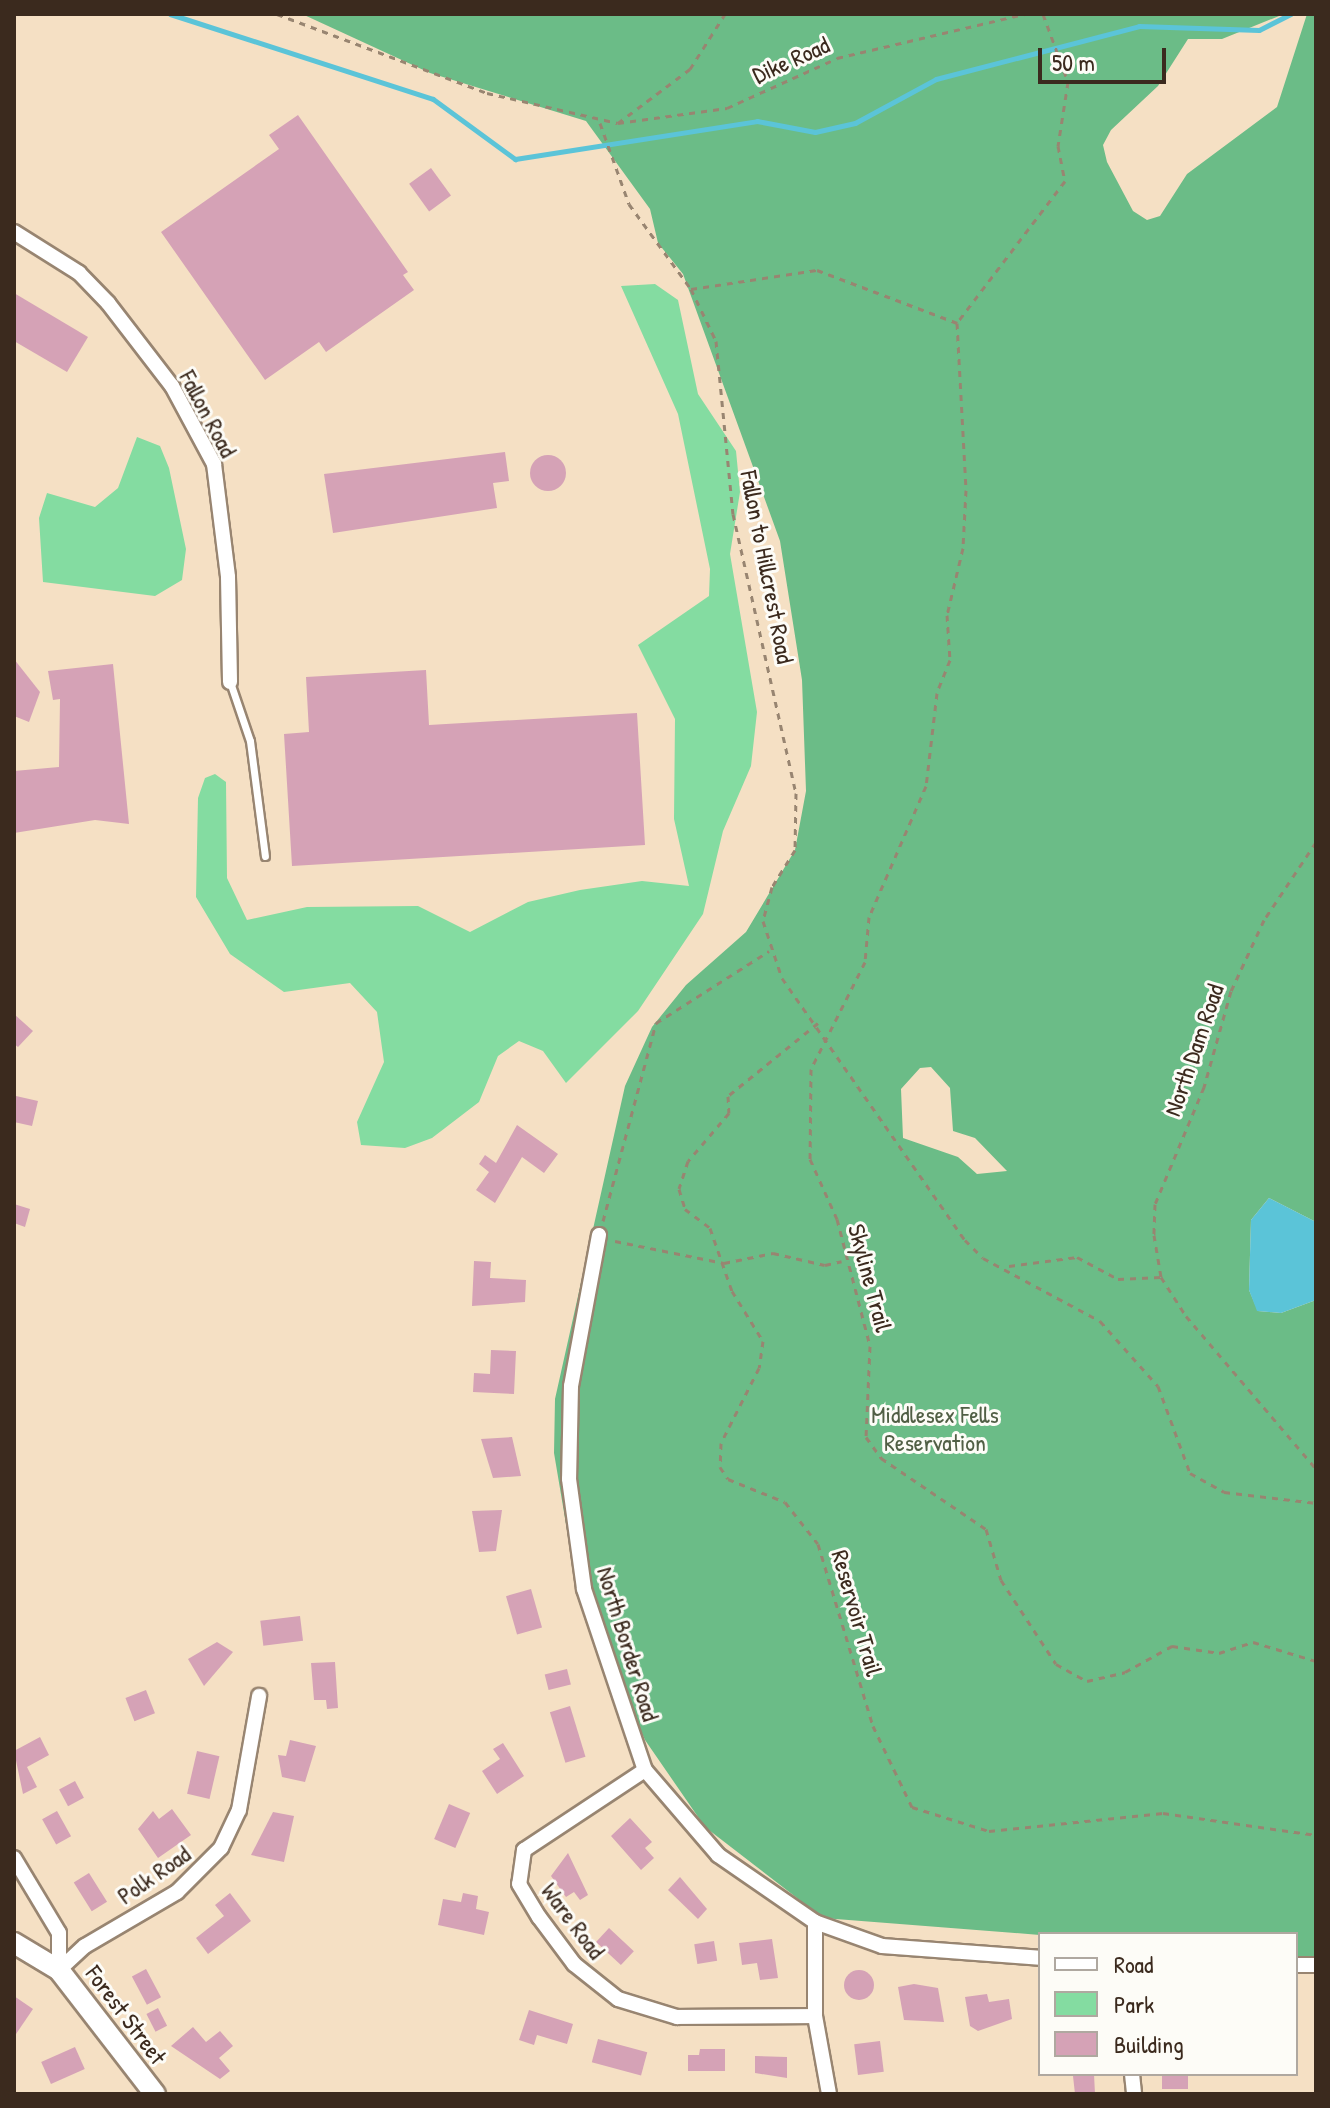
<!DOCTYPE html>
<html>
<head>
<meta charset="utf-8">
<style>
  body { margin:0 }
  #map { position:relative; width:1330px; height:2108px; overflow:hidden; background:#f5e0c4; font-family:"Patrick Hand",sans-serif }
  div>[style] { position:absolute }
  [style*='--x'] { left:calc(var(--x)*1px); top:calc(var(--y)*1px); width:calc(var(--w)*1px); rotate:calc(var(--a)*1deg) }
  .green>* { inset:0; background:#84dca1 }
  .forest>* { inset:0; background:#6bbc87 }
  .water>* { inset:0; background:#5bc4d8 }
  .stream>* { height:5px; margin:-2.5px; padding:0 2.5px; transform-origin:2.5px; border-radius:2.5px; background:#5bc4d8 }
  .building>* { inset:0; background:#d5a2b6; transform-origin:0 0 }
  .round { border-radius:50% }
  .path>* { height:3px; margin-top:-1.5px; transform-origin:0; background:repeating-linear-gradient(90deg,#988571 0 6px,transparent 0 12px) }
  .roads { filter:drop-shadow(2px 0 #988571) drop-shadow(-2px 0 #988571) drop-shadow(0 2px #988571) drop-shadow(0 -2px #988571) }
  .service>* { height:7px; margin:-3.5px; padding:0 3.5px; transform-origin:3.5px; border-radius:3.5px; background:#fff }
  .minor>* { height:14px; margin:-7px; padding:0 7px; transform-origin:7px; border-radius:7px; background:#fff }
  .secondary>* { height:20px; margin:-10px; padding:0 10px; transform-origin:10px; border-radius:10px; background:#fff }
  span { translate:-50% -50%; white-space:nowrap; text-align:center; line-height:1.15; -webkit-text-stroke:6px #fdfcf7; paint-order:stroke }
  .street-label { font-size:24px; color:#3b2a1e }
  .park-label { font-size:24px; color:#515f45 }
  .frame { position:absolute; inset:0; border:16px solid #3b2a1e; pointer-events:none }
  .legend { position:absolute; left:1038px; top:1932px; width:260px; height:144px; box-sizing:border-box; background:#fdfcf7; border:2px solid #afa8a0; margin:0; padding:10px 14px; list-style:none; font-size:24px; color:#3b2a1e }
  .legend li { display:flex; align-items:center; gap:16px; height:40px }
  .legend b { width:40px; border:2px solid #afa8a0 }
  .scale { position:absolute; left:1038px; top:48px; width:128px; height:36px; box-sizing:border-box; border:4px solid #3b2a1e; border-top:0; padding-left:10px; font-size:24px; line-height:28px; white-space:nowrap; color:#3b2a1e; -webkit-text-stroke:6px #fdfcf7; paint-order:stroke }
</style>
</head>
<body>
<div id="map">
  <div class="green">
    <i style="clip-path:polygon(655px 284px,678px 300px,698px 394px,736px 451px,740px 492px,730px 554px,757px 712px,751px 766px,723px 831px,703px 914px,638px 1011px,566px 1083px,543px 1051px,519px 1041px,498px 1056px,479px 1102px,432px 1138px,405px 1148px,361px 1145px,357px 1122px,384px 1062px,377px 1012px,350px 983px,284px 992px,230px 954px,196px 897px,198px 798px,205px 778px,215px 774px,226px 782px,227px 878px,247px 920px,307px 907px,418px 906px,470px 932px,528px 902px,580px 890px,642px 881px,689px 886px,674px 819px,675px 719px,638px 645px,709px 596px,710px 569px,678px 414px,621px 286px)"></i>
    <i style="clip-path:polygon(137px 437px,160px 446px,169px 468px,186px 549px,182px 580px,155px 596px,43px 582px,39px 518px,47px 493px,95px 507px,118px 488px)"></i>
  </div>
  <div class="forest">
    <i style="clip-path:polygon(evenodd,302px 14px,1284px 14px,1222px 39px,1188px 39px,1158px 86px,1111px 130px,1103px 145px,1107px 162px,1133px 211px,1147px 220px,1160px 216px,1187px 174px,1277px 107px,1307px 14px,1316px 14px,1316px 1222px,1269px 1198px,1251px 1220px,1249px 1290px,1258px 1311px,1281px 1313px,1316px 1300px,1316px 1958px,1296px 1956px,1296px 1934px,1040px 1935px,823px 1918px,705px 1827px,645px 1740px,590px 1615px,569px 1542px,554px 1453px,555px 1399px,625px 1086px,652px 1027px,686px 985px,746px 932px,795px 850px,806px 791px,802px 680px,780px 541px,683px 274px,658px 243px,650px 209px,586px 121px,430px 73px,302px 14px,931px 1067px,950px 1088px,953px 1131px,975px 1138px,1007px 1171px,977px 1174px,958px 1157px,903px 1138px,901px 1089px,920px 1068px,931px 1067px)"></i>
  </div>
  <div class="water">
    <i style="clip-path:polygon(1269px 1198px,1316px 1222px,1316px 1300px,1281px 1313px,1257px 1311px,1249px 1290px,1251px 1220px)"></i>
  </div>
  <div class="stream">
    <i style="--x:170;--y:14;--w:276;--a:17.9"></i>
    <i style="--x:433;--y:99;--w:102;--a:36.2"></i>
    <i style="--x:515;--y:159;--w:245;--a:-8.9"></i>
    <i style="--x:757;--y:121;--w:59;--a:10.7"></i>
    <i style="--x:815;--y:132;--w:41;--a:-12.7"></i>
    <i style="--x:855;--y:123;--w:92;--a:-28.5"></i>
    <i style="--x:936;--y:79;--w:210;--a:-14.6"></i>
    <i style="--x:1139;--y:26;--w:120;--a:1.9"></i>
    <i style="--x:1259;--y:30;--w:36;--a:-27"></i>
  </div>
  <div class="building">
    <i style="clip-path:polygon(298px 115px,408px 272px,403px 275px,414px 290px,326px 352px,319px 342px,265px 380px,161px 232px,279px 149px,269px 135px)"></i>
    <i style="left:431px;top:168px;width:34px;height:27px;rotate:54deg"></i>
    <i style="clip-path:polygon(14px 293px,88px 337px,67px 372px,14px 341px)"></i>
    <i style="clip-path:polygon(505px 452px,509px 481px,493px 483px,497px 508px,333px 533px,324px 474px)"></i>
    <i class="round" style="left:530px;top:455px;width:36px;height:36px"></i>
    <i style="clip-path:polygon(14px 659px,40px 692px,29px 722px,14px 716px)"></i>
    <i style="clip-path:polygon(113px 664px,129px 824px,95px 820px,14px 833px,14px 771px,59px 767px,60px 699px,53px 700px,48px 671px)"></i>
    <i style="clip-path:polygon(426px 670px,429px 725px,637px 713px,645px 845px,292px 866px,284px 734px,309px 732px,306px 677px)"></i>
    <i style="clip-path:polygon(14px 1014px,33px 1031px,18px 1047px,14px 1044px)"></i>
    <i style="clip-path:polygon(16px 1096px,38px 1101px,32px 1126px,14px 1122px)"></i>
    <i style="clip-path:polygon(517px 1125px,558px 1154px,544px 1173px,522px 1157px,495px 1203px,476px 1190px,489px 1172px,479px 1164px,485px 1155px,496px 1163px)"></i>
    <i style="clip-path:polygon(14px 1204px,30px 1209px,25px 1227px,14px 1223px)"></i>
    <i style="clip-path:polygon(474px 1261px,491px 1262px,490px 1278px,526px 1280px,525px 1302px,472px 1306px)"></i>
    <i style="clip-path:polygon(491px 1350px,516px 1351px,514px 1394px,473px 1392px,474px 1373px,490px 1374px)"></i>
    <i style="clip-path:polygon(512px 1437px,521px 1476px,493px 1478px,481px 1439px)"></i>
    <i style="clip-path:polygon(502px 1510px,496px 1551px,479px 1552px,472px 1511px)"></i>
    <i style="left:531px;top:1589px;width:40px;height:26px;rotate:74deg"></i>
    <i style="left:300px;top:1616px;width:25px;height:40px;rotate:83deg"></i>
    <i style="clip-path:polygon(217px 1642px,233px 1652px,204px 1686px,188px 1659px)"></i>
    <i style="clip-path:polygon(335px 1662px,338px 1708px,327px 1709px,326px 1700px,314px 1700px,311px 1663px)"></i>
    <i style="left:567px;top:1669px;width:16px;height:23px;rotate:76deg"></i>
    <i style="left:146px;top:1690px;width:25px;height:22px;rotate:69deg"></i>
    <i style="left:570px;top:1706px;width:53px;height:21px;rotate:73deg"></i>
    <i style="clip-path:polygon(40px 1737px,49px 1755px,27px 1767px,37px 1787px,23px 1794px,14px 1751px)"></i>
    <i style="clip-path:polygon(290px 1740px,316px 1746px,305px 1782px,282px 1777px,278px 1755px,286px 1756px)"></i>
    <i style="clip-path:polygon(503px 1743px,524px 1776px,497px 1794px,482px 1771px,500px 1759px,493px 1749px)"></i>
    <i style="left:197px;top:1751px;width:23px;height:44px;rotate:13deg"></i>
    <i style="left:75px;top:1781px;width:19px;height:18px;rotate:62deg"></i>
    <i style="left:449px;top:1804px;width:23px;height:38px;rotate:23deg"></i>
    <i style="clip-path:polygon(172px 1809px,191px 1835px,158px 1858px,138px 1829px,153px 1811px,159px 1819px)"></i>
    <i style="left:57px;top:1811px;width:29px;height:17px;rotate:61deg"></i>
    <i style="clip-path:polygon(273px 1812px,294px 1816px,284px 1862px,251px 1855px)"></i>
    <i style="clip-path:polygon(630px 1818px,652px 1842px,645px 1848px,654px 1858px,641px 1870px,611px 1836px)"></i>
    <i style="clip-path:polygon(568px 1853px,588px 1895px,580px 1900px,574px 1892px,566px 1897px,551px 1876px)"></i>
    <i style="left:89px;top:1873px;width:34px;height:18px;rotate:58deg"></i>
    <i style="clip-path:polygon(680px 1877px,707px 1909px,698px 1919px,668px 1890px)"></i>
    <i style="clip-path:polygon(230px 1893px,251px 1921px,208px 1954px,196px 1938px,224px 1916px,215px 1905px)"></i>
    <i style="clip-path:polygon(463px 1893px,478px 1896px,476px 1909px,489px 1912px,484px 1935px,438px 1925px,443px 1899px,461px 1902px)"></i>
    <i style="left:609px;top:1928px;width:34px;height:19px;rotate:43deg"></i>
    <i style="clip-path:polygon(772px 1939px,778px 1978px,760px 1980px,757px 1963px,742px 1965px,739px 1943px)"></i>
    <i style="left:714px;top:1941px;width:20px;height:20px;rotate:81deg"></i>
    <i style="left:146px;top:1969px;width:32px;height:16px;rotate:62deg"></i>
    <i class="round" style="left:844px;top:1970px;width:30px;height:30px"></i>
    <i style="clip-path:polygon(914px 1984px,938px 1988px,944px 2022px,904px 2020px,898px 1987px)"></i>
    <i style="clip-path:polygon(987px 1994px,989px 2002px,1009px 1999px,1012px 2019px,978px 2031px,970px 2026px,965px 1997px)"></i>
    <i style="clip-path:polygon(14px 1996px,33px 2009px,14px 2037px)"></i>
    <i style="left:158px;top:2008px;width:20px;height:13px;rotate:63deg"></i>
    <i style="clip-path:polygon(529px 2010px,573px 2024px,567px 2044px,537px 2035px,534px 2045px,519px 2040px)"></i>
    <i style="clip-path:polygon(193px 2027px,206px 2042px,220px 2031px,233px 2046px,219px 2058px,230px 2071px,220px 2079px,171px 2046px)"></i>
    <i style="left:598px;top:2039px;width:51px;height:24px;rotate:15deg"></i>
    <i style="left:880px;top:2041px;width:31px;height:26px;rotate:83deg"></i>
    <i style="left:75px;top:2047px;width:24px;height:37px;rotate:66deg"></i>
    <i style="clip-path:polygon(700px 2049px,725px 2049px,725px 2071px,688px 2071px,688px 2055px,699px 2055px)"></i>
    <i style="clip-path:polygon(755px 2056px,787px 2057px,787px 2078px,755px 2073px)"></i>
    <i style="clip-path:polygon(1063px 2074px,1094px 2074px,1095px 2094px,1075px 2094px,1073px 2076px)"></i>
    <i style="left:1162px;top:2074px;width:26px;height:15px"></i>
  </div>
  <div class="path">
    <i style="--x:277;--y:14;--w:224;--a:20.6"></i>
    <i style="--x:487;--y:93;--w:134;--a:12.9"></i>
    <i style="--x:618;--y:123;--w:90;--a:-36.9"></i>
    <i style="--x:690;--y:69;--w:65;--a:-57.5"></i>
    <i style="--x:1043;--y:14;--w:72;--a:69.8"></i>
    <i style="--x:1068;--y:82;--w:65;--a:98.9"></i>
    <i style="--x:1058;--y:146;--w:36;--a:79"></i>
    <i style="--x:1065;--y:181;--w:178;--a:127.3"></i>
    <i style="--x:957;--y:323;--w:167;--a:86.9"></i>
    <i style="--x:966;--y:490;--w:58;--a:93"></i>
    <i style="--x:963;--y:548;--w:69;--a:103.4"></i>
    <i style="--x:947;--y:615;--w:45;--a:86.2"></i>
    <i style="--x:950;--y:660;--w:35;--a:112"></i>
    <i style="--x:937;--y:693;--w:94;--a:96.7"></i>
    <i style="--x:926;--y:786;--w:143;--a:113.5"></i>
    <i style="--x:869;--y:917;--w:45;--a:95.1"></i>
    <i style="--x:865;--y:962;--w:120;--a:116.8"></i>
    <i style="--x:811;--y:1069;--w:90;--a:90.6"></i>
    <i style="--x:810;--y:1159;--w:66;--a:65.8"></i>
    <i style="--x:837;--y:1219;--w:131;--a:75.4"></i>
    <i style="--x:870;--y:1346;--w:91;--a:92.5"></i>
    <i style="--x:866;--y:1437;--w:26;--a:54"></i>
    <i style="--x:881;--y:1458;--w:127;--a:34.1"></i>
    <i style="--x:986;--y:1529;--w:53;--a:73.6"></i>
    <i style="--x:1001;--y:1580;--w:100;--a:56.8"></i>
    <i style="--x:1056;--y:1664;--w:35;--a:29"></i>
    <i style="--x:1087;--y:1681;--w:39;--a:-13"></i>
    <i style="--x:1125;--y:1672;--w:54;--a:-29"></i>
    <i style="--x:1172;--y:1646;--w:48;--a:8.5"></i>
    <i style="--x:1219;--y:1653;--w:36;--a:-18"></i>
    <i style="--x:1253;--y:1642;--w:66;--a:16.8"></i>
    <i style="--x:600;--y:123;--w:86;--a:70.3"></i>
    <i style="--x:629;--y:204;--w:105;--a:53.9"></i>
    <i style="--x:691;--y:289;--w:58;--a:64.3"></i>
    <i style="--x:716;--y:341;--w:174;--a:84.4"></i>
    <i style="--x:733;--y:514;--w:286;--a:77.3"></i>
    <i style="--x:796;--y:793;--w:57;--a:91"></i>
    <i style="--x:795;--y:850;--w:44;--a:121.9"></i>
    <i style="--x:772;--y:887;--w:35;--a:105"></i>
    <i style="--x:763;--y:921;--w:60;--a:71.6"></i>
    <i style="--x:782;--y:978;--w:320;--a:55.1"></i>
    <i style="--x:965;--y:1240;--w:25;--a:45"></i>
    <i style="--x:983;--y:1258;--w:133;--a:28.3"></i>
    <i style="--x:1100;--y:1321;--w:87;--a:48.3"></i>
    <i style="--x:1158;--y:1386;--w:93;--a:69.8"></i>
    <i style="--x:1190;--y:1473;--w:39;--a:29"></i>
    <i style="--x:1224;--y:1492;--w:93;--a:6.8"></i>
    <i style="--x:618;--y:123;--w:110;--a:-7.8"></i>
    <i style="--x:727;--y:108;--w:121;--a:-24.4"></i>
    <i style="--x:837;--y:58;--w:193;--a:-13.2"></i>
    <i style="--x:691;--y:289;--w:127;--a:-8.6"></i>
    <i style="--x:817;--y:270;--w:150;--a:20.7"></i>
    <i style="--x:1316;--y:842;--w:94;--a:123.7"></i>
    <i style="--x:1264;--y:920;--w:78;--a:114.9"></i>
    <i style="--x:1231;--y:991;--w:100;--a:105.7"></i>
    <i style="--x:1204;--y:1087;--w:127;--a:112.7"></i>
    <i style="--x:1155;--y:1204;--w:31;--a:92"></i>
    <i style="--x:1154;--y:1235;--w:43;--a:80.5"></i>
    <i style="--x:1161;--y:1277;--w:46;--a:57.3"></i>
    <i style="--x:1186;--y:1316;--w:201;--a:49.6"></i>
    <i style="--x:818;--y:1023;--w:116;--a:141"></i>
    <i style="--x:728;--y:1096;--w:17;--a:87"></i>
    <i style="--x:729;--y:1113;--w:63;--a:130.5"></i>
    <i style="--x:688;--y:1161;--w:29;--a:108"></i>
    <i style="--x:679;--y:1189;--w:21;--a:73"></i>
    <i style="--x:685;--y:1209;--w:31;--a:37"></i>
    <i style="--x:710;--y:1228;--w:67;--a:70.8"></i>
    <i style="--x:732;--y:1291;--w:59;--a:58.2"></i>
    <i style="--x:763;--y:1341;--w:27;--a:98"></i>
    <i style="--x:759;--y:1368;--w:84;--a:116.9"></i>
    <i style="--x:721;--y:1443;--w:24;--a:92"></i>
    <i style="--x:720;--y:1467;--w:14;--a:56"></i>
    <i style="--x:728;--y:1479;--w:61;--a:22"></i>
    <i style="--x:785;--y:1502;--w:53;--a:51.8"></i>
    <i style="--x:818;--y:1544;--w:190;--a:73.2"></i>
    <i style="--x:873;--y:1726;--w:90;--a:64.3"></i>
    <i style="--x:912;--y:1807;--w:81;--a:17.3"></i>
    <i style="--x:989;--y:1831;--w:175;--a:-5.9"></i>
    <i style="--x:1163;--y:1813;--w:155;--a:8.2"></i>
    <i style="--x:603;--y:1221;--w:205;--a:-75"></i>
    <i style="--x:656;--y:1023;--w:134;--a:-32.5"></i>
    <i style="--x:615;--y:1241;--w:111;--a:11.4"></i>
    <i style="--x:724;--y:1263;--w:50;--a:-11.5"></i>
    <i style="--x:773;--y:1253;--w:53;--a:13"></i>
    <i style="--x:825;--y:1265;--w:17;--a:-13"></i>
    <i style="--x:1009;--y:1266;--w:69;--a:-7.5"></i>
    <i style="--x:1077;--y:1257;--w:47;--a:28.2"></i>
    <i style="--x:1118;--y:1279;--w:43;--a:-2.7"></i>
  </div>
  <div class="roads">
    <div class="service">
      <i style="--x:230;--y:682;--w:62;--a:71.3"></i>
      <i style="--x:250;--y:741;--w:116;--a:82.6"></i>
    </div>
    <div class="minor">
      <i style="--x:14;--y:232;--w:77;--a:32.2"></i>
      <i style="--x:79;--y:273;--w:42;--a:46"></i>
      <i style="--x:108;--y:303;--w:105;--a:52.4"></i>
      <i style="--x:172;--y:386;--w:89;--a:61.7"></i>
      <i style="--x:214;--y:464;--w:114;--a:82.9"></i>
      <i style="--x:228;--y:577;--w:105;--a:88.9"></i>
      <i style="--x:599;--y:1235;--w:154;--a:100.5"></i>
      <i style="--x:571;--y:1386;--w:93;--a:91.2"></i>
      <i style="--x:569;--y:1479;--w:111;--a:82.2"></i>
      <i style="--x:584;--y:1589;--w:191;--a:71.4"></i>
      <i style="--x:645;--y:1770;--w:112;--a:49.3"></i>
      <i style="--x:718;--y:1855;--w:118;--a:34.6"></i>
      <i style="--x:815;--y:1922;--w:71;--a:19.7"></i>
      <i style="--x:882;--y:1946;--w:158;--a:4.3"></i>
      <i style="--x:645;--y:1770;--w:145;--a:146.5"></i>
      <i style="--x:524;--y:1850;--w:34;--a:98"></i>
      <i style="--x:519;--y:1884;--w:39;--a:59"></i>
      <i style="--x:539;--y:1917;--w:59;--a:53.3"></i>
      <i style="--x:574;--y:1964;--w:56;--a:38.5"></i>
      <i style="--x:618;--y:1999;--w:62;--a:17"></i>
      <i style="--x:677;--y:2017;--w:138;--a:-0.4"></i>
      <i style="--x:14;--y:1858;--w:87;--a:59"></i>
      <i style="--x:59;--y:1933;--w:37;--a:90"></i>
      <i style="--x:815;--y:1922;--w:94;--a:90"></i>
      <i style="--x:815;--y:2016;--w:79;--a:79.8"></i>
      <i style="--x:1296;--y:1965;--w:20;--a:0"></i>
      <i style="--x:59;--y:1970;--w:35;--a:-43"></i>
      <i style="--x:85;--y:1946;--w:107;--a:-30.4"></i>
      <i style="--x:177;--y:1892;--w:62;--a:-45"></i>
      <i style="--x:221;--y:1848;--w:42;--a:-64.7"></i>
      <i style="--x:239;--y:1810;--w:116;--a:-80"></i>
      <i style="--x:1132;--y:2074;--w:20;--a:84"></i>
    </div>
    <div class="secondary">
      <i style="--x:14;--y:1943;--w:52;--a:31"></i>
      <i style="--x:59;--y:1970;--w:157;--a:52.3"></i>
    </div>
  </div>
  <div class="street-label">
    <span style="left:791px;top:60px;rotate:-24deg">Dike Road</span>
    <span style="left:208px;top:414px;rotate:62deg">Fallon Road</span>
    <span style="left:767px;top:567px;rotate:79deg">Fallon to Hillcrest Road</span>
    <span style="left:1194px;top:1050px;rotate:-71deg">North Dam Road</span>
    <span style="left:870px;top:1278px;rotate:75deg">Skyline Trail</span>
    <span style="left:857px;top:1613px;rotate:74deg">Reservoir Trail</span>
    <span style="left:628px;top:1644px;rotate:73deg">North Border Road</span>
    <span style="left:154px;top:1875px;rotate:-35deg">Polk Road</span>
    <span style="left:573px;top:1921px;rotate:53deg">Ware Road</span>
    <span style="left:126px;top:2015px;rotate:53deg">Forest Street</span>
  </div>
  <div class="park-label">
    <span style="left:935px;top:1429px">Middlesex Fells<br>Reservation</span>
  </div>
  <div class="frame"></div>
  <ul class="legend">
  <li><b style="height:10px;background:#fff"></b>Road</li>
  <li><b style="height:22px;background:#84dca1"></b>Park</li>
  <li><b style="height:22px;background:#d5a2b6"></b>Building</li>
  </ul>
  <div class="scale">50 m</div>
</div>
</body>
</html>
